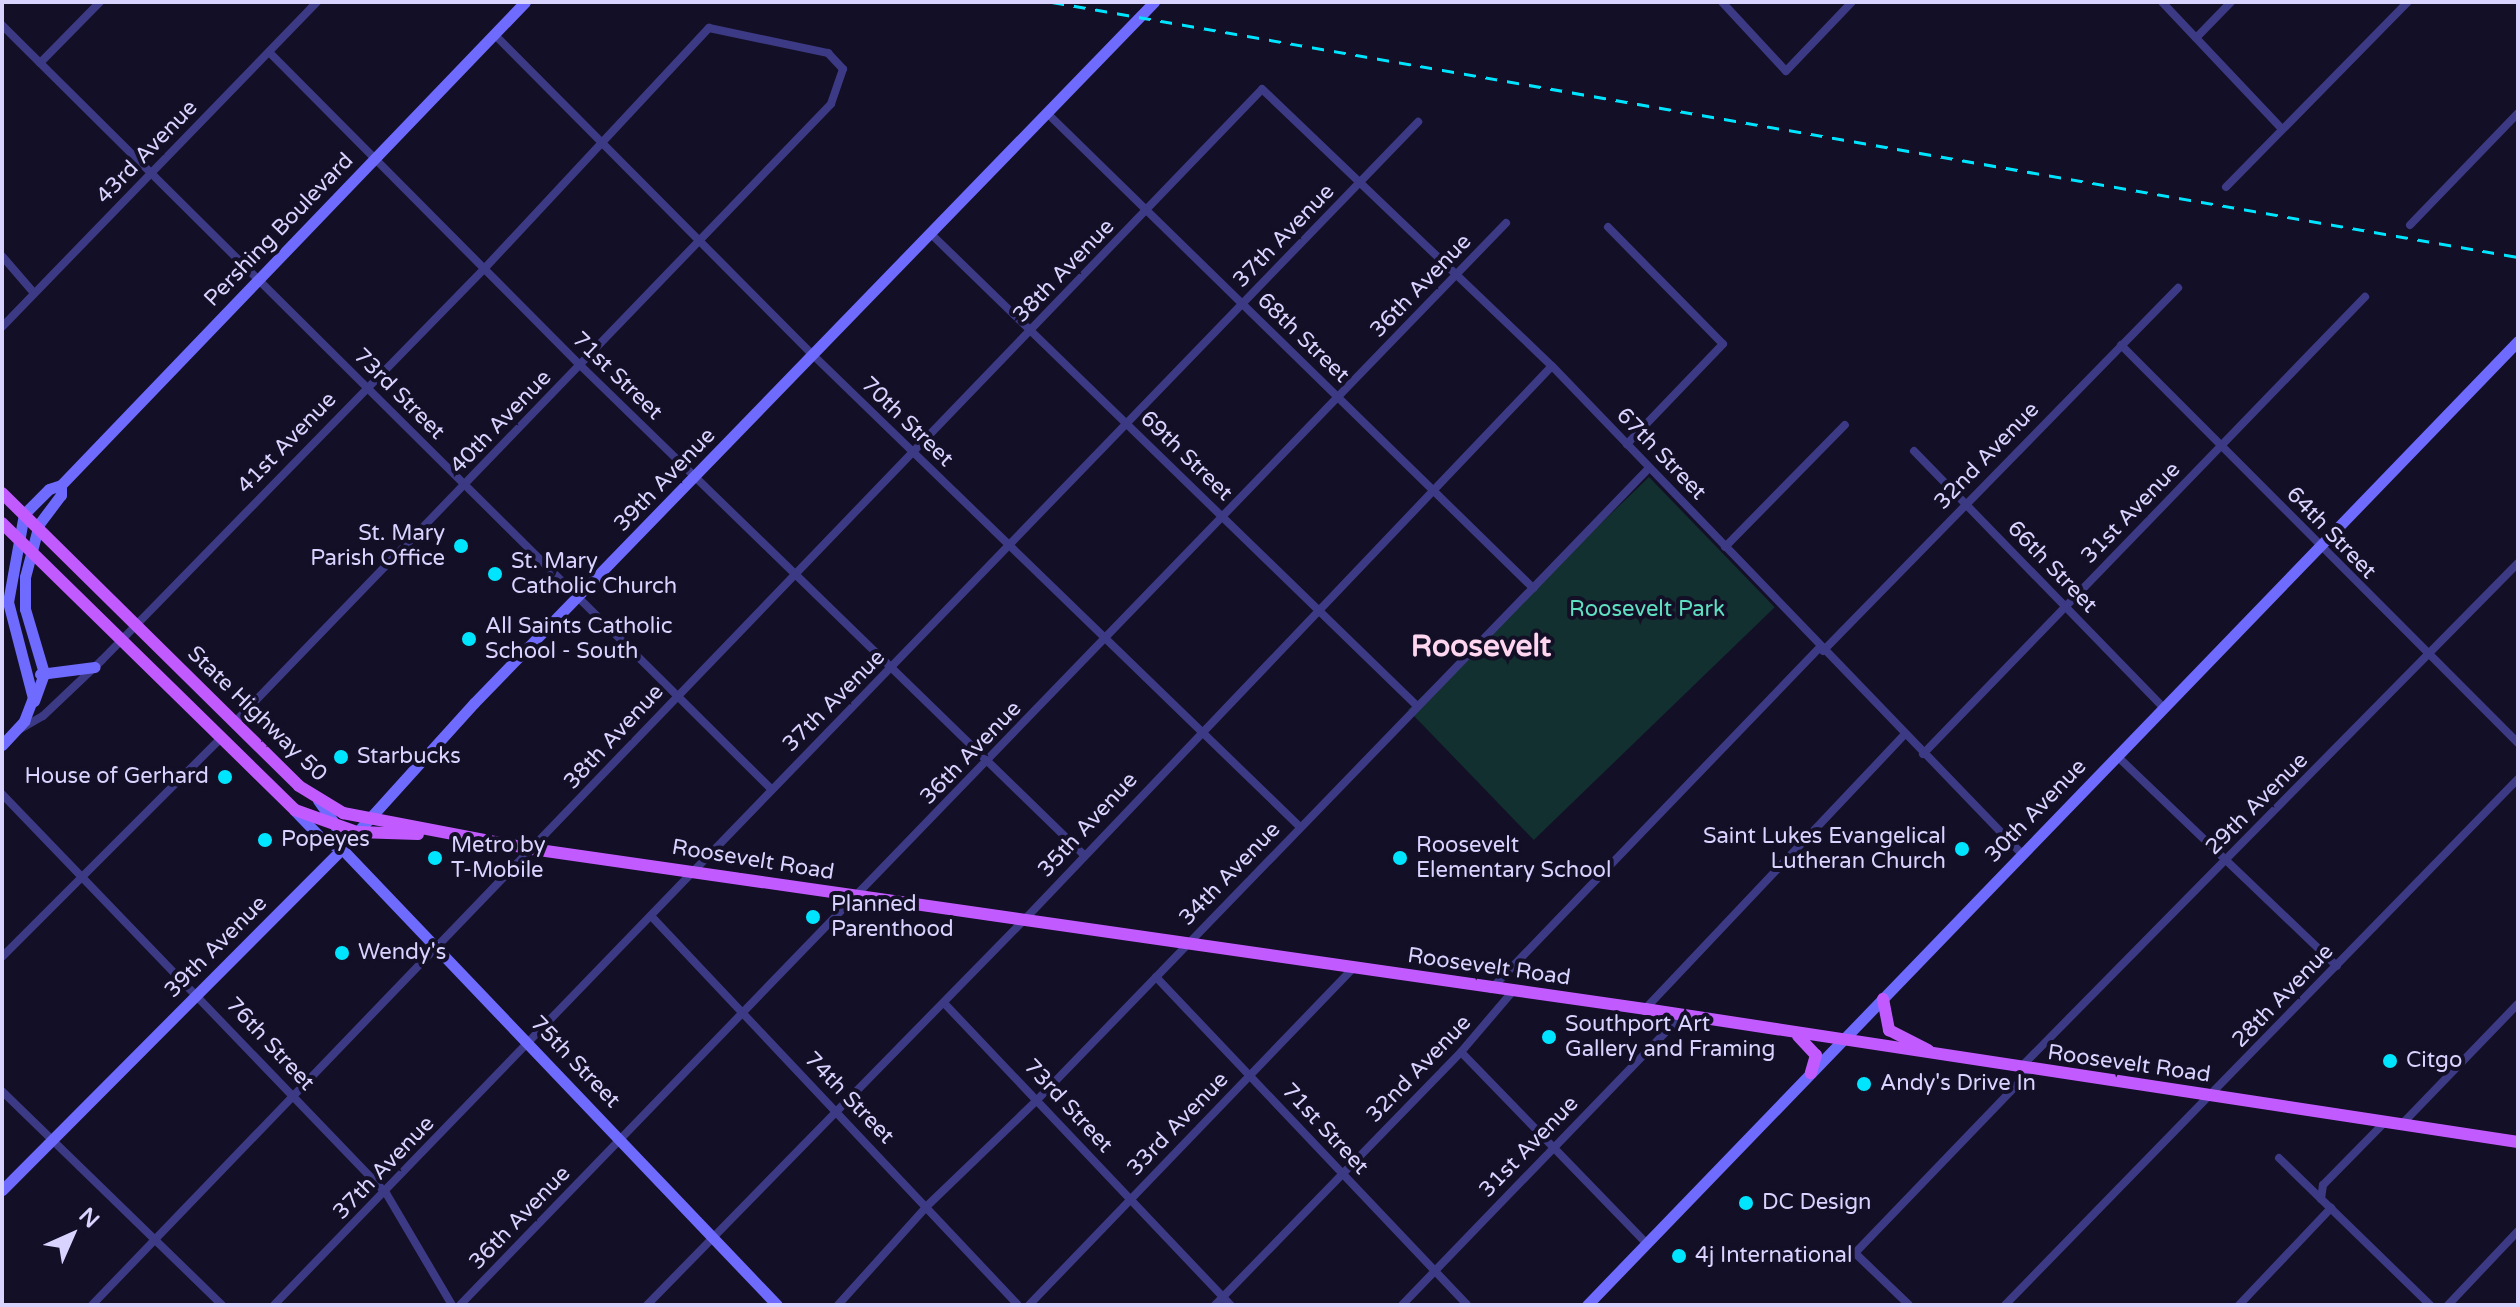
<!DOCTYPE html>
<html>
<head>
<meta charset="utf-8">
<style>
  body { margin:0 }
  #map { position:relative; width:2520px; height:1307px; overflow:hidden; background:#130f26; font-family:"Varela Round",sans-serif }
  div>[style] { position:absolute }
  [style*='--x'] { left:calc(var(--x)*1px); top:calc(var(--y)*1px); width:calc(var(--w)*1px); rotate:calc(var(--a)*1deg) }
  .green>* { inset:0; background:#12302f; transform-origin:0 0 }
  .street>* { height:8px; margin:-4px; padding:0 4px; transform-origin:4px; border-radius:4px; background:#3d3a85 }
  .secondary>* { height:11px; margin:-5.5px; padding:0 5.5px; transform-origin:5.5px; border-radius:5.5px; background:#6f6bff }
  .primary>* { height:12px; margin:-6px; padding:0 6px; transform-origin:6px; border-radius:6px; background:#c25bff }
  .rail>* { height:3px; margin-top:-1.5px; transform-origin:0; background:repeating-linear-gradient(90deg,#00e5ff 0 12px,transparent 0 22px) }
  .dots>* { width:22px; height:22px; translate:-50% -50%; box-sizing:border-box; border:4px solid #130f26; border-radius:50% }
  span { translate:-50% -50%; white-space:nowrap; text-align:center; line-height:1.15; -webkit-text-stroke:8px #130f26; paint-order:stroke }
  .street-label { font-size:22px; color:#d9d4ff }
  .poi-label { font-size:22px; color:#d9d4ff }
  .right { translate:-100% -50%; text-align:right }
  .left { translate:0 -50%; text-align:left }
  .park-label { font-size:22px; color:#5fe0c0 }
  .district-label { font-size:30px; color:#ffd6f0; font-weight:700 }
  .frame { position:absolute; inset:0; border:4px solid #d9d4ff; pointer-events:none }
  .north { position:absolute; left:32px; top:1195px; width:80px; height:80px; -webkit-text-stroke:6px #130f26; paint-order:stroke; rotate:45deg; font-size:22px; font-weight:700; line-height:32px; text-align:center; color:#d9d4ff }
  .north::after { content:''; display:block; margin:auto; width:28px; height:36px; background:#d9d4ff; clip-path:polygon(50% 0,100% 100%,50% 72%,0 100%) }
</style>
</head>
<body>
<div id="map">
  <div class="green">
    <i style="left:1649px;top:477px;width:181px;height:335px;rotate:46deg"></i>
  </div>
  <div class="street">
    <i style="--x:1722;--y:2;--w:94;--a:47.2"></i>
    <i style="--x:1786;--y:71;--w:95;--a:-46.3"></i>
    <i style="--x:2162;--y:2;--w:175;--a:46.6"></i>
    <i style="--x:2;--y:25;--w:1084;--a:44.81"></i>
    <i style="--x:495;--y:35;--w:451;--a:45.2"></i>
    <i style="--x:813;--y:355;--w:678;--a:44.1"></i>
    <i style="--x:2196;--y:38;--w:50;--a:-45.8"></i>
    <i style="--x:269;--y:52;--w:443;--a:45.2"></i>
    <i style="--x:581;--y:366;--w:702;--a:44.19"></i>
    <i style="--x:40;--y:63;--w:86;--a:-45.5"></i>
    <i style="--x:1047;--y:113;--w:680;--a:44.34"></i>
    <i style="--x:2226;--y:187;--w:260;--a:-45.5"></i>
    <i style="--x:2410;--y:225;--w:156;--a:-46"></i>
    <i style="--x:1608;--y:227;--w:164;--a:45.5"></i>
    <i style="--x:1723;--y:344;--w:139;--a:133.8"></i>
    <i style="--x:930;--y:233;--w:677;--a:44.16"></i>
    <i style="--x:2;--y:256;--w:49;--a:49.1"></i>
    <i style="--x:2;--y:327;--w:453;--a:-45.9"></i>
    <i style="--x:2121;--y:345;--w:562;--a:45.07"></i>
    <i style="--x:1914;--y:451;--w:357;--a:45.8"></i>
    <i style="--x:1725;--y:547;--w:171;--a:-45.5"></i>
    <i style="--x:1823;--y:651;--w:508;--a:-45.64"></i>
    <i style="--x:15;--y:732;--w:32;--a:-30"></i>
    <i style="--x:43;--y:716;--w:81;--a:-43.5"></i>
    <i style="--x:102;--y:660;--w:547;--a:-45.67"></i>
    <i style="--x:484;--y:269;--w:330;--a:-47"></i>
    <i style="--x:709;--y:28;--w:122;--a:11.9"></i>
    <i style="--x:828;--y:53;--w:22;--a:47"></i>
    <i style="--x:843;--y:69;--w:37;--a:109"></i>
    <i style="--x:831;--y:104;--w:857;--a:133.96"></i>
    <i style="--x:1923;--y:754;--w:636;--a:-45.96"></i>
    <i style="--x:2117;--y:756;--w:304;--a:43.7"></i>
    <i style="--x:2;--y:794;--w:554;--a:46.1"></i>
    <i style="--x:386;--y:1193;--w:130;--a:59.5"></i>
    <i style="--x:652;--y:917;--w:533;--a:46.67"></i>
    <i style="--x:2;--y:957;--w:310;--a:-45"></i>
    <i style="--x:1156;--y:977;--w:452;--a:46.5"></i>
    <i style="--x:1491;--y:989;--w:475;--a:-46.1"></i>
    <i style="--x:944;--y:1003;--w:417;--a:46.5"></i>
    <i style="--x:1645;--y:1009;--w:377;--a:-46.6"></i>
    <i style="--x:1461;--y:1052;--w:266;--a:45.9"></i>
    <i style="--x:2021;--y:1067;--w:708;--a:-45.4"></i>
    <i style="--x:2;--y:1091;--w:307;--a:44.2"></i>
    <i style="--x:2401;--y:1125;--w:168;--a:-46"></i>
    <i style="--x:2279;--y:1158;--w:211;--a:44.2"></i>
    <i style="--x:2321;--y:1199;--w:14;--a:-82"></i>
    <i style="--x:2323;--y:1185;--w:87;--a:-45.5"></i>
    <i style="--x:92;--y:1305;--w:1687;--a:-46.1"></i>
    <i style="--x:1262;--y:89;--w:401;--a:43.7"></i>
    <i style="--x:1552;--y:366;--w:678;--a:46.08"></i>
    <i style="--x:274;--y:1305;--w:1646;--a:-45.96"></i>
    <i style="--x:460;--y:1305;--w:1505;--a:-45.97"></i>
    <i style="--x:647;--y:1305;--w:542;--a:-45.6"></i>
    <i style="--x:1026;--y:918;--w:762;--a:-46.38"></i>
    <i style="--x:838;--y:1305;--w:133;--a:-48"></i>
    <i style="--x:927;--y:1206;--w:154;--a:-43.9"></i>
    <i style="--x:1038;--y:1099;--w:878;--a:-45.92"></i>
    <i style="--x:1029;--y:1305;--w:467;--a:-46.1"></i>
    <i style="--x:1215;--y:1305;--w:353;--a:-45.8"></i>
    <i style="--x:1461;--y:1052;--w:79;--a:-49.6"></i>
    <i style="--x:1402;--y:1305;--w:403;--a:-46"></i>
    <i style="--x:1909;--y:1305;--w:75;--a:-136.1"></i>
    <i style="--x:1855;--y:1253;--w:254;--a:-46.1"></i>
    <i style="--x:2005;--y:1305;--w:735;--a:-45.72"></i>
    <i style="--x:2239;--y:1305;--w:134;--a:-46.5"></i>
    <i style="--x:2448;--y:1305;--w:102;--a:-46.6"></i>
  </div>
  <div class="secondary">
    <i style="--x:40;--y:674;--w:55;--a:-7.3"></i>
    <i style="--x:34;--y:701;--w:30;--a:-70"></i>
    <i style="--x:44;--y:673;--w:67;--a:-106.5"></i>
    <i style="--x:25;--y:609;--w:32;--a:-90"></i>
    <i style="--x:25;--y:577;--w:55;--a:-75.2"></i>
    <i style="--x:39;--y:524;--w:36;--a:-53"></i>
    <i style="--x:61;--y:495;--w:10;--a:-90"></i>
    <i style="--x:2;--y:745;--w:33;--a:-47"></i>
    <i style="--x:24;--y:721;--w:25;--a:-69"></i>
    <i style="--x:33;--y:698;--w:99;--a:-104.6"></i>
    <i style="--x:8;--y:602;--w:89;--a:-79.7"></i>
    <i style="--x:24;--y:514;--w:35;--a:-45"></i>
    <i style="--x:49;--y:489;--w:13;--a:-18"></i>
    <i style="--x:61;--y:485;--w:670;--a:-46.15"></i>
    <i style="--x:318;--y:800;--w:29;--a:55"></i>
    <i style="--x:335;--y:824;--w:26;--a:74"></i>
    <i style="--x:295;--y:811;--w:39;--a:46"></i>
    <i style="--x:322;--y:839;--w:22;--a:27"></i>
    <i style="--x:342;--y:849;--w:630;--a:46.35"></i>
    <i style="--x:2;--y:1190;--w:482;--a:-45.1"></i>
    <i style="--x:342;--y:849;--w:197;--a:-47.9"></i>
    <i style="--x:474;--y:703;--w:977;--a:-45.87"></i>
    <i style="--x:1587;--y:1305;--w:1340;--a:-46"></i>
  </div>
  <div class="primary">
    <i style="--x:2;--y:493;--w:417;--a:44.6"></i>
    <i style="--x:299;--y:786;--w:52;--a:31.5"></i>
    <i style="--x:343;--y:813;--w:192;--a:10.8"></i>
    <i style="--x:532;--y:849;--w:1124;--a:8.18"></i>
    <i style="--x:1645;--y:1009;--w:883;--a:8.66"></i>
    <i style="--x:2;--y:523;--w:410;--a:44.4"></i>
    <i style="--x:295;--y:810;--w:66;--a:19.5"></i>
    <i style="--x:357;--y:832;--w:61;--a:1.9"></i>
    <i style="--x:1883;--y:999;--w:32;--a:79"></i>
    <i style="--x:1889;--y:1030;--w:44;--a:27.1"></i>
    <i style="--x:1798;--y:1036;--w:26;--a:47"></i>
    <i style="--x:1816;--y:1055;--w:19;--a:106"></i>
  </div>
  <div class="rail">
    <i style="--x:1052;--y:2;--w:1488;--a:9.87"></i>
  </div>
  <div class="dots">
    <i style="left:461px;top:546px;background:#00e5ff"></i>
    <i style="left:495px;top:574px;background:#00e5ff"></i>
    <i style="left:469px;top:639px;background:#00e5ff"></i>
    <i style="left:341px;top:757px;background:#00e5ff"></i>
    <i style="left:225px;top:777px;background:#00e5ff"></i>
    <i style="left:265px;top:840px;background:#00e5ff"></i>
    <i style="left:1962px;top:849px;background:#00e5ff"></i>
    <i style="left:435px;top:858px;background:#00e5ff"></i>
    <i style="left:1400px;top:858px;background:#00e5ff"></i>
    <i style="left:813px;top:917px;background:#00e5ff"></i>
    <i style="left:342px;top:953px;background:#00e5ff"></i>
    <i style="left:1549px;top:1037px;background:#00e5ff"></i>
    <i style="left:2390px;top:1061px;background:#00e5ff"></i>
    <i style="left:1864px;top:1084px;background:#00e5ff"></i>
    <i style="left:1746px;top:1203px;background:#00e5ff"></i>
    <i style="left:1679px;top:1256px;background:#00e5ff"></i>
  </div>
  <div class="street-label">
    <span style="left:147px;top:152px;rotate:-46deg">43rd Avenue</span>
    <span style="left:279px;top:230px;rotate:-46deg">Pershing Boulevard</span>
    <span style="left:1284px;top:236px;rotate:-46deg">37th Avenue</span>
    <span style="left:1064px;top:271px;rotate:-46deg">38th Avenue</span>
    <span style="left:1421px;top:286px;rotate:-46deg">36th Avenue</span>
    <span style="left:1303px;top:338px;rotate:44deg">68th Street</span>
    <span style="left:617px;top:376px;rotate:44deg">71st Street</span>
    <span style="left:399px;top:394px;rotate:45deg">73rd Street</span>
    <span style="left:501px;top:422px;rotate:-46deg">40th Avenue</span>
    <span style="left:907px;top:422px;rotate:44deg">70th Street</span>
    <span style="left:287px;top:443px;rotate:-46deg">41st Avenue</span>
    <span style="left:1661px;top:454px;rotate:46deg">67th Street</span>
    <span style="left:1186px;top:456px;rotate:44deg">69th Street</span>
    <span style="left:1987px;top:456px;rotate:-46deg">32nd Avenue</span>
    <span style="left:665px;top:480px;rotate:-46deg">39th Avenue</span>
    <span style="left:2131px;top:513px;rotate:-46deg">31st Avenue</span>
    <span style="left:2331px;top:533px;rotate:46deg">64th Street</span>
    <span style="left:2052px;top:567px;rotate:46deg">66th Street</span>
    <span style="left:834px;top:701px;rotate:-45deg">37th Avenue</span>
    <span style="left:257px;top:714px;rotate:44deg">State Highway 50</span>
    <span style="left:614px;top:737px;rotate:-47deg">38th Avenue</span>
    <span style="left:971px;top:753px;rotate:-46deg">36th Avenue</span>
    <span style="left:2257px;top:804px;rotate:-45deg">29th Avenue</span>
    <span style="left:2036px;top:811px;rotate:-46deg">30th Avenue</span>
    <span style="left:1088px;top:825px;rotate:-47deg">35th Avenue</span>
    <span style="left:753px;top:860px;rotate:9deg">Roosevelt Road</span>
    <span style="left:1230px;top:874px;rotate:-46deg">34th Avenue</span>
    <span style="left:216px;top:947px;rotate:-45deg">39th Avenue</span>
    <span style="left:1489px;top:967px;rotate:8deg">Roosevelt Road</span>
    <span style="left:2283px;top:996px;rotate:-46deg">28th Avenue</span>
    <span style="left:270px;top:1044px;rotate:47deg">76th Street</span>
    <span style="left:575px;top:1062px;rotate:46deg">75th Street</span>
    <span style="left:2129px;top:1064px;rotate:8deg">Roosevelt Road</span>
    <span style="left:1419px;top:1069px;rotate:-46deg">32nd Avenue</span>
    <span style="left:849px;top:1098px;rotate:46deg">74th Street</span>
    <span style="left:1068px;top:1106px;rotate:47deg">73rd Street</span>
    <span style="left:1178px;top:1124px;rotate:-46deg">33rd Avenue</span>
    <span style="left:1325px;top:1129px;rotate:47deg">71st Street</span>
    <span style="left:1529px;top:1147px;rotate:-46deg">31st Avenue</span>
    <span style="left:384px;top:1168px;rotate:-46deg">37th Avenue</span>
    <span style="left:520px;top:1218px;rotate:-46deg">36th Avenue</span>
  </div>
  <div class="poi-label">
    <span class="right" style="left:445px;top:546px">St. Mary<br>Parish Office</span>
    <span class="left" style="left:511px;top:574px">St. Mary<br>Catholic Church</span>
    <span class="left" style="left:485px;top:639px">All Saints Catholic<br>School - South</span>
    <span class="left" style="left:357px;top:757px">Starbucks</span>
    <span class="right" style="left:209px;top:777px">House of Gerhard</span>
    <span class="right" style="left:1946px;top:849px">Saint Lukes Evangelical<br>Lutheran Church</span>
    <span class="left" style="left:281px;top:840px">Popeyes</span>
    <span class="left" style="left:451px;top:858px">Metro by<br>T-Mobile</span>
    <span class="left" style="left:1416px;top:858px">Roosevelt<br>Elementary School</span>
    <span class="left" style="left:831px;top:917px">Planned<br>Parenthood</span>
    <span class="left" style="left:358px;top:953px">Wendy's</span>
    <span class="left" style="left:1565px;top:1037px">Southport Art<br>Gallery and Framing</span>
    <span class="left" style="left:2406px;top:1061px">Citgo</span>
    <span class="left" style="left:1880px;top:1084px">Andy's Drive In</span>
    <span class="left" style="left:1762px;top:1203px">DC Design</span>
    <span class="left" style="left:1695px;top:1256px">4j International</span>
  </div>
  <div class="park-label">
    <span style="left:1647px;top:610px">Roosevelt Park</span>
  </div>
  <div class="district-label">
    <span style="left:1481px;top:647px">Roosevelt</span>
  </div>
  <div class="frame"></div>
  <div class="north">N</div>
</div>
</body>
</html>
